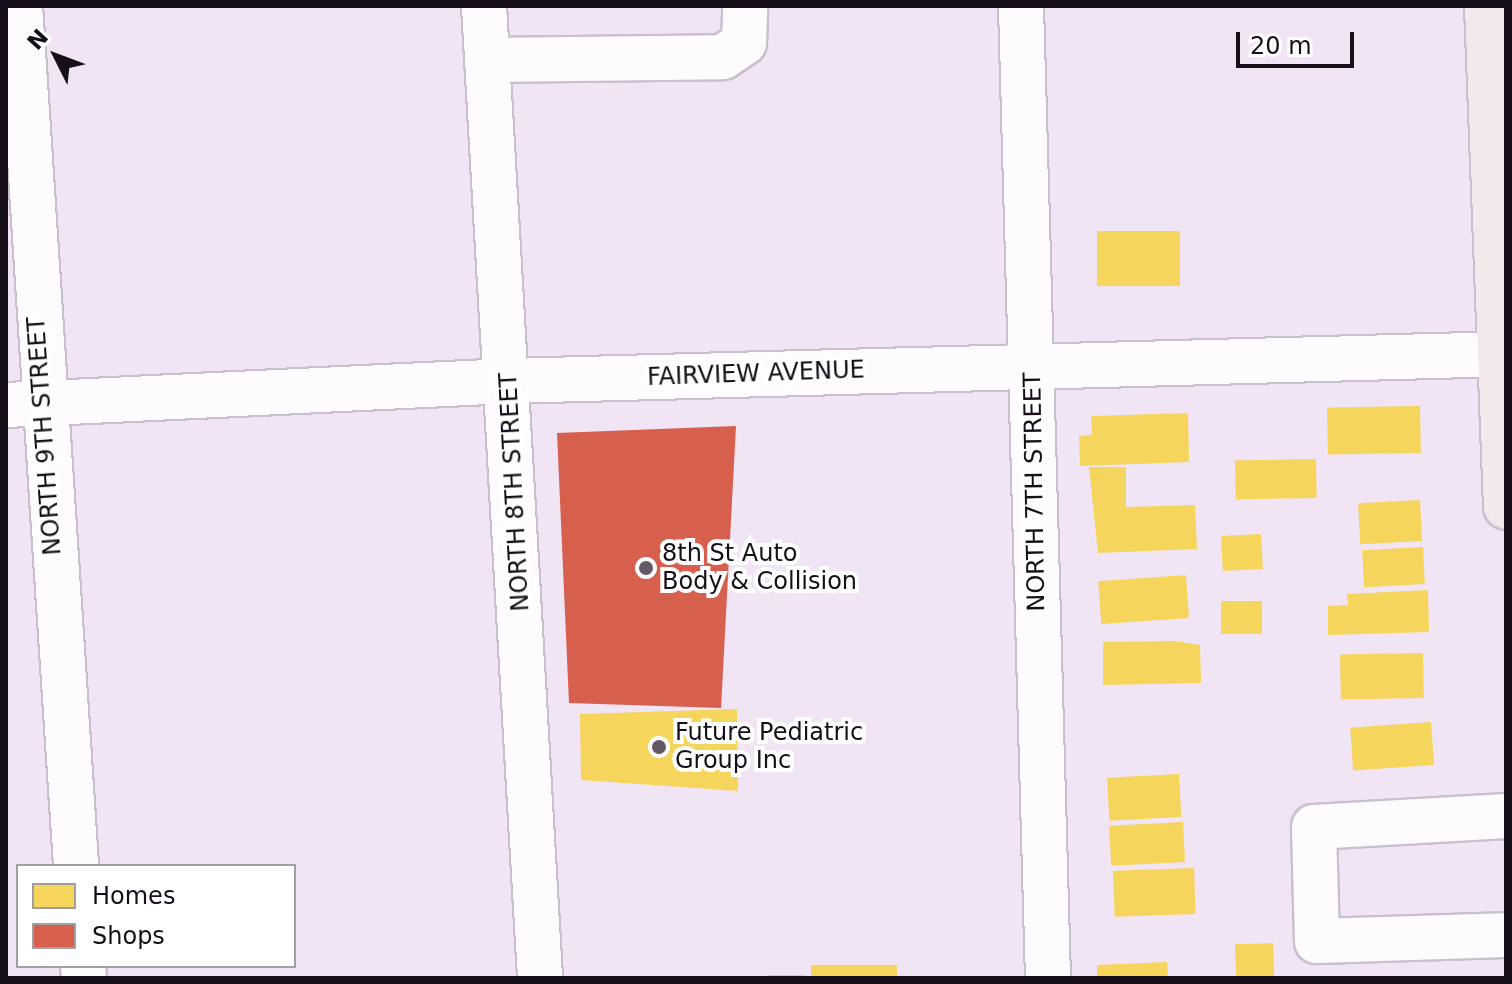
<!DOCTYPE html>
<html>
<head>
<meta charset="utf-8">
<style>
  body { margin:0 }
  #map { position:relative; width:1512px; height:984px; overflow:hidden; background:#f1e4f5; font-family:"DejaVu Sans",sans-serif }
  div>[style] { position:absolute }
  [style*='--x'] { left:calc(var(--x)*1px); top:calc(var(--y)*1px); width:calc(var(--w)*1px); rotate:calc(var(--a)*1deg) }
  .homes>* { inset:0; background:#f6d55c; transform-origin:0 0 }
  .shops>* { inset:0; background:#d6604d }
  .roads { filter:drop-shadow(2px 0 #c9bfcd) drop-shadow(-2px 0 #c9bfcd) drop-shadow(0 2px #c9bfcd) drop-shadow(0 -2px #c9bfcd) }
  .minor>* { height:44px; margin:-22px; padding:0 22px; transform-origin:22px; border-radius:22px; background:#fdfbfe }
  .major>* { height:44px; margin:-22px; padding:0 22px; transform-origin:22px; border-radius:22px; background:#f3e8ea }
  .dots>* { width:22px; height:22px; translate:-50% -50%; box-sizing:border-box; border:4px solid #fff; border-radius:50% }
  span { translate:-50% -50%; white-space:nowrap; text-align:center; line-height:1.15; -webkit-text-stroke:8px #fff; paint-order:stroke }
  .street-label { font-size:24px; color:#160e19 }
  .poi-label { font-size:24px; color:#160e19 }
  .left { translate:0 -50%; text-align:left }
  .frame { position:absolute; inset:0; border:8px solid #160e19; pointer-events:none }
  .legend { position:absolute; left:16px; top:864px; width:280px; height:104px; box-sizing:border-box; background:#fff; border:2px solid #a29fa3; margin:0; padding:10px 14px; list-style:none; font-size:24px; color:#160e19 }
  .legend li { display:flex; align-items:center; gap:16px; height:40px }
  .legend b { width:40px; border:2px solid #a29fa3 }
  .north { position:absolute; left:16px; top:16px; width:80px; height:80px; -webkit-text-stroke:6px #fff; paint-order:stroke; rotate:312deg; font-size:22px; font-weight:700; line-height:32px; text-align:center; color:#160e19 }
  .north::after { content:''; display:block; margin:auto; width:28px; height:36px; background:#160e19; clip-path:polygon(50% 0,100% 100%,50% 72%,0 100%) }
  .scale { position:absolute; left:1236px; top:32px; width:118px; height:36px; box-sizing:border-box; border:4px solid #160e19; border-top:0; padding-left:10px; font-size:24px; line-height:28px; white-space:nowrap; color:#160e19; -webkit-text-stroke:6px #fff; paint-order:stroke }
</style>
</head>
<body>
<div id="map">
  <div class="homes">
    <i style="left:1097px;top:231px;width:83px;height:55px"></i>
    <i style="left:1420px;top:406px;width:47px;height:93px;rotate:89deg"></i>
    <i style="clip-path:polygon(1188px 413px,1189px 462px,1080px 466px,1079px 436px,1092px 435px,1091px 416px)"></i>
    <i style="left:1316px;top:459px;width:39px;height:81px;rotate:89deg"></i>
    <i style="clip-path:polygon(1089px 467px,1126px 467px,1126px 507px,1195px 505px,1197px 549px,1098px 553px)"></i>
    <i style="left:1420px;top:500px;width:41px;height:62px;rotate:87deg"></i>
    <i style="left:1261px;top:534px;width:35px;height:40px;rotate:87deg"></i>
    <i style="left:1423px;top:547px;width:37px;height:61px;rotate:87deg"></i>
    <i style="left:1186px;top:575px;width:43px;height:88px;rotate:86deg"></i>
    <i style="clip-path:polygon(1428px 590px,1429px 632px,1328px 635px,1328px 606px,1348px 605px,1347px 594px)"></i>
    <i style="left:1221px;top:601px;width:41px;height:33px"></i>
    <i style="clip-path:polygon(1174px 641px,1200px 645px,1201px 683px,1103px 685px,1103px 642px)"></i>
    <i style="left:1423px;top:653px;width:45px;height:83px;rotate:89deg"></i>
    <i style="clip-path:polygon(737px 709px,738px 791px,581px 780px,580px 714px)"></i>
    <i style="left:1431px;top:722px;width:43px;height:81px;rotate:86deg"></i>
    <i style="left:1179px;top:774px;width:43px;height:72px;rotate:87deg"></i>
    <i style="left:1183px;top:822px;width:40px;height:74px;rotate:87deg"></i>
    <i style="left:1194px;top:868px;width:46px;height:81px;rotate:88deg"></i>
    <i style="left:1273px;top:943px;width:35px;height:38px;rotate:88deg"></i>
    <i style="clip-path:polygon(1167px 962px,1168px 978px,1097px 978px,1097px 965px)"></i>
    <i style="left:811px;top:965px;width:86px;height:13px"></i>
    <i style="left:768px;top:975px;width:37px;height:3px"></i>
  </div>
  <div class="shops">
    <i style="clip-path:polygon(736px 426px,721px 708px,569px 703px,557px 433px)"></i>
  </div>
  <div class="roads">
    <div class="minor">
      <i style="--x:20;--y:6;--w:862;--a:86.27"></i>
      <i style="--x:484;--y:6;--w:974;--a:86.7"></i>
      <i style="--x:1021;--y:6;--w:972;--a:88.41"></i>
      <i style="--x:488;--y:60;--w:235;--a:-0.7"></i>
      <i style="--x:723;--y:57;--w:25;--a:-34"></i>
      <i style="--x:744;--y:43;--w:37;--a:-88"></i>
      <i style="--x:6;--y:405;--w:504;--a:-2.73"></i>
      <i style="--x:509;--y:381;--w:997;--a:-1.55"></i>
      <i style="--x:1506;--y:816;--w:192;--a:176.7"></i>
      <i style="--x:1314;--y:827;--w:114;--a:88.5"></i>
      <i style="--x:1317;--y:941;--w:189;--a:-1.8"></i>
      <i style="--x:83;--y:966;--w:12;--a:85"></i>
    </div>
    <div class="major">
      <i style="--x:1487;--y:6;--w:501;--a:87.83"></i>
    </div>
  </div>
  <div class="dots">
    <i style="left:646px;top:568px;background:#635966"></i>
    <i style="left:659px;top:747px;background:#635966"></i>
  </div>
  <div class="street-label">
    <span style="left:756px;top:374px;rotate:-2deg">FAIRVIEW AVENUE</span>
    <span style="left:45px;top:436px;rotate:-94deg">NORTH 9TH STREET</span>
    <span style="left:515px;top:492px;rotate:-93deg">NORTH 8TH STREET</span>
    <span style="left:1035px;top:492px;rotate:-91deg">NORTH 7TH STREET</span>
  </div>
  <div class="poi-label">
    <span class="left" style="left:662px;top:568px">8th St Auto<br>Body &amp; Collision</span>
    <span class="left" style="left:675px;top:747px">Future Pediatric<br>Group Inc</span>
  </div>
  <div class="frame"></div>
  <ul class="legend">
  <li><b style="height:22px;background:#f6d55c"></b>Homes</li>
  <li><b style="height:22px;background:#d6604d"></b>Shops</li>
  </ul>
  <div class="north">N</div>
  <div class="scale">20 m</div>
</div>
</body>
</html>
